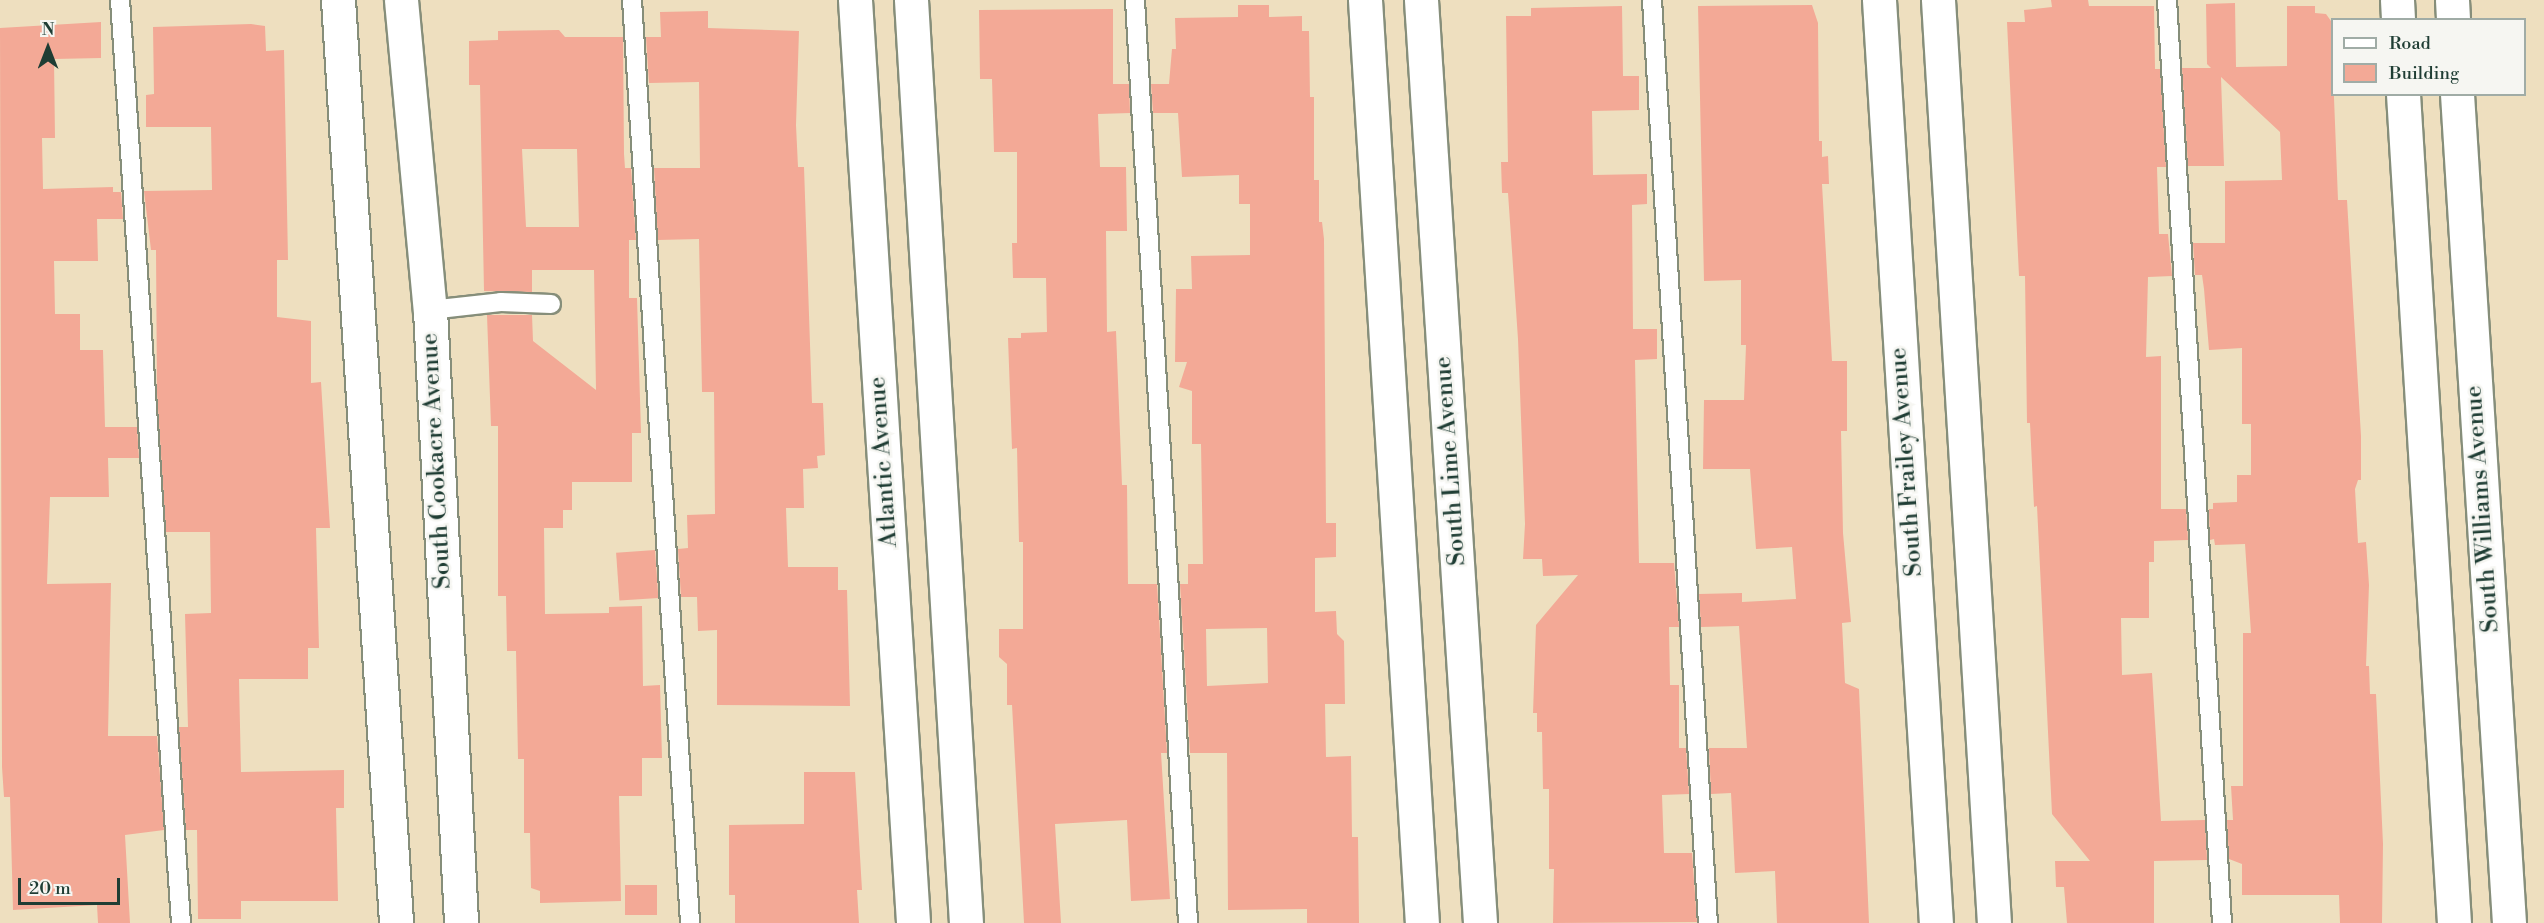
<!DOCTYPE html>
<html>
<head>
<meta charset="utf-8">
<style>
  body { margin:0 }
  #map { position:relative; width:2544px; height:923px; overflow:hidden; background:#eedfbf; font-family:"Libre Bodoni",serif }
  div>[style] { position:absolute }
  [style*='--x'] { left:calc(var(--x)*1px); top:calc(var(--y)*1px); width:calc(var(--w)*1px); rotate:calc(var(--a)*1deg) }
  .building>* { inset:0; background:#f3a996; transform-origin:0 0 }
  .roads { filter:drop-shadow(2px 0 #868e7a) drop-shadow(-2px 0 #868e7a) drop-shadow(0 2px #868e7a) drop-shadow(0 -2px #868e7a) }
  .lane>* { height:18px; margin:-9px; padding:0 9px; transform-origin:9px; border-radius:9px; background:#fff }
  .street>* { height:33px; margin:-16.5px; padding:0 16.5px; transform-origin:16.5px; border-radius:16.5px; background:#fff }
  .primary>* { height:33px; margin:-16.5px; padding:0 16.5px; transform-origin:16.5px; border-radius:16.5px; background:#fff }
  span { translate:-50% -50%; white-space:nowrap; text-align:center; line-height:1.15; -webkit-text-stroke:5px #f6f6f2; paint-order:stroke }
  .street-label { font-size:24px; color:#1f3d34 }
  .legend { position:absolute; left:2331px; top:18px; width:195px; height:78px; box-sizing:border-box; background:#f6f6f2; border:2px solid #a0aca6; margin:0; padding:8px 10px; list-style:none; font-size:18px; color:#1f3d34 }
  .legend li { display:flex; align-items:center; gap:12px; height:30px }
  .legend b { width:30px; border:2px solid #a0aca6 }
  .north { position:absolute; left:18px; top:18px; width:60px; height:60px; -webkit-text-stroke:4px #f6f6f2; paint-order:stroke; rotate:0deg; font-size:16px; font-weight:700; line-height:24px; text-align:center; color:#1f3d34 }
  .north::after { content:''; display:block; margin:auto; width:21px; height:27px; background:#1f3d34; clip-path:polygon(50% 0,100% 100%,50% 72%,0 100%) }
  .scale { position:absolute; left:18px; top:878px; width:102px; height:27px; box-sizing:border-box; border:3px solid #1f3d34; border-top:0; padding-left:8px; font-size:18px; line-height:21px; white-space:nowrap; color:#1f3d34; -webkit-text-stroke:4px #f6f6f2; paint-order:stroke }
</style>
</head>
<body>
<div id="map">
  <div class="building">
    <i style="clip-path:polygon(2051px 0,2088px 0,2089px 6px,2154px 6px,2155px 69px,2160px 69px,2166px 167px,2157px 167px,2159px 234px,2168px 234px,2172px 276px,2148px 277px,2146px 357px,2161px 356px,2161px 509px,2186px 509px,2188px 540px,2154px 541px,2154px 562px,2149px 562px,2149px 618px,2121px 618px,2122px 675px,2152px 673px,2161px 821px,2205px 820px,2207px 860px,2154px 861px,2154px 923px,2067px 923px,2064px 887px,2056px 887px,2055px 861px,2090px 861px,2052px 814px,2037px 506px,2034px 507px,2030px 423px,2027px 423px,2025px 276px,2019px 276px,2007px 22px,2025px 22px,2024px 10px,2052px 7px)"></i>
    <i style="clip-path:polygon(2235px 3px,2236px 67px,2287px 66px,2287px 6px,2315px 6px,2315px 13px,2326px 14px,2331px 21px,2338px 200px,2347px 200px,2361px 436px,2361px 480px,2358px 480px,2355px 489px,2358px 543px,2366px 542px,2369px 585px,2366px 666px,2369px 666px,2370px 694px,2376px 694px,2383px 844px,2382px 923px,2340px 923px,2339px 895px,2242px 895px,2242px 864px,2229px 859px,2227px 820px,2233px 820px,2231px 786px,2243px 786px,2243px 633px,2251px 633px,2245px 544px,2215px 545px,2214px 539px,2210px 540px,2209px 509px,2213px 509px,2213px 503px,2237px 502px,2237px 475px,2251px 475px,2251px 424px,2242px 424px,2242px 348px,2209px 350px,2204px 289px,2202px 275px,2195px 275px,2193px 243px,2225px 243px,2225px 181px,2282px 180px,2280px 132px,2221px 77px,2224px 166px,2188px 166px,2182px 68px,2211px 68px,2207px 64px,2206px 4px)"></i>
    <i style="clip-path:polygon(evenodd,1238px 5px,1269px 5px,1269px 17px,1302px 16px,1302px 31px,1309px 31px,1310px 97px,1314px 97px,1314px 180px,1319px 180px,1319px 222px,1322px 222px,1324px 239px,1326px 523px,1336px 523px,1336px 557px,1315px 558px,1315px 612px,1336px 611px,1337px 634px,1344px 641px,1345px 704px,1325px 704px,1326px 757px,1351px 756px,1352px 837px,1358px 837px,1359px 923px,1307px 923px,1307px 909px,1228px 910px,1227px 753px,1190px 753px,1180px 584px,1188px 584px,1188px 564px,1203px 564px,1201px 444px,1192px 444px,1192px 391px,1179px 387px,1187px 362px,1175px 362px,1176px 289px,1192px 289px,1191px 256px,1250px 255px,1250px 204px,1239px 204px,1239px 175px,1182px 177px,1178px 113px,1153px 113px,1151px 84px,1169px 84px,1172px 49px,1176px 49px,1175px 18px,1238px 17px,1238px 5px,1267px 628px,1268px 683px,1207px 686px,1206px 629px,1267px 628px)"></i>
    <i style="clip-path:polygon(1812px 5px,1818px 23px,1819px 141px,1822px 141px,1822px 157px,1828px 156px,1829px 184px,1822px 184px,1832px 361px,1847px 361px,1847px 431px,1841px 431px,1843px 533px,1851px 622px,1842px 623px,1845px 683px,1859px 689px,1869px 923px,1777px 923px,1775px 871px,1735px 873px,1731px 793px,1711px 794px,1709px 748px,1747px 748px,1739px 626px,1701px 627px,1699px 594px,1742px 593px,1742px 602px,1796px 599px,1792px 547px,1756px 549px,1750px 469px,1703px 469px,1704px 400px,1744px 400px,1746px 345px,1741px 345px,1741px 280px,1704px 281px,1698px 6px)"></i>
    <i style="clip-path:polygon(1622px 6px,1623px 76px,1639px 76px,1639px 110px,1592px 111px,1593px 175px,1647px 174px,1647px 204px,1632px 205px,1633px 329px,1657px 329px,1657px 359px,1635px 360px,1639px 563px,1674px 563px,1679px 627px,1669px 627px,1670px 685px,1679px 685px,1679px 748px,1686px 748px,1689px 794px,1662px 795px,1664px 853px,1692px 853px,1697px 922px,1553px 923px,1554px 869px,1549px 869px,1549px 789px,1543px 789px,1542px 732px,1537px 732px,1537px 713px,1533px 713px,1536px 625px,1578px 575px,1543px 576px,1542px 559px,1523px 559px,1525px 524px,1518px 339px,1508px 193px,1502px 193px,1501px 162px,1508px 162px,1506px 16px,1531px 16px,1531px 8px)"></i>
    <i style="clip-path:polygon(1113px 9px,1113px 84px,1129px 84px,1130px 113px,1098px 114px,1100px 167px,1126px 167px,1127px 231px,1106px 231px,1107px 332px,1116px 331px,1122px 485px,1127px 485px,1128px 584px,1157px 584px,1167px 753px,1161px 753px,1170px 899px,1131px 901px,1127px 820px,1055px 824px,1061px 923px,1024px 923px,1012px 705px,1007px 705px,1007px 664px,999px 657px,999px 629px,1023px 629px,1023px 542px,1019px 542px,1017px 448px,1012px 449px,1008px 338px,1021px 338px,1021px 333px,1047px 332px,1046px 278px,1013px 278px,1012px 243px,1017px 243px,1017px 152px,994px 152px,992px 79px,980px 79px,979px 10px)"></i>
    <i style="clip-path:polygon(708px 11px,708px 28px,799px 31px,796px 125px,798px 167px,804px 167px,812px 403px,823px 403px,825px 455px,817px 456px,818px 468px,803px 469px,804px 508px,786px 508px,788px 567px,838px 567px,838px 590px,847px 590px,850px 706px,717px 705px,717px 630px,698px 631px,697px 597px,681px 597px,678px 549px,688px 548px,687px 515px,715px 514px,714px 392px,702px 392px,699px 239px,658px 240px,654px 168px,700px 168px,699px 82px,649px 83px,646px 37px,661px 37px,660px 12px)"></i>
    <i style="clip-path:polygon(101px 22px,101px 58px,54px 59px,55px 138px,42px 138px,43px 189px,113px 187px,113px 192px,121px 192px,123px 219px,97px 219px,98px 261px,54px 261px,55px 314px,80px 314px,80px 350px,103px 350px,105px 427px,137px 427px,139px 458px,108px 458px,109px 497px,50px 497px,47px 584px,111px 583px,108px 736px,157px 736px,164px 830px,125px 835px,130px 923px,98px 923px,97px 905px,13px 910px,10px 797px,4px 797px,2px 767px,0 28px)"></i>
    <i style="clip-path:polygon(251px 24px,265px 26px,266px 51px,284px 50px,288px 260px,277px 260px,277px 317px,311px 321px,311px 383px,321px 382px,330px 528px,316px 528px,319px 648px,308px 648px,308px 679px,239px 679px,241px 772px,344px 770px,344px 808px,336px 808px,338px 901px,241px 901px,241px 919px,198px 919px,197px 830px,186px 830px,179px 727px,188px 727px,185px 614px,211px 613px,210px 532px,166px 532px,157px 393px,156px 250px,151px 250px,144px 191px,212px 190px,211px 127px,146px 127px,146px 95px,154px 94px,153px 27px)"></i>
    <i style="clip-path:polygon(evenodd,559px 30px,565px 37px,623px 37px,624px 154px,625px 168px,631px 168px,636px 240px,629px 240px,629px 298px,637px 298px,641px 433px,632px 433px,632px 482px,572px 482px,572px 510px,563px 510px,563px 528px,544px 528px,545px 614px,609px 613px,609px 607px,642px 606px,643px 686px,660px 685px,662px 758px,642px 758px,642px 796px,619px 796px,621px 901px,540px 903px,540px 891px,531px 888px,530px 833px,524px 833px,524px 759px,518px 759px,516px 651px,507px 651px,506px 596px,498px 596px,498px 426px,491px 426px,487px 315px,532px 315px,533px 341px,596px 390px,594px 270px,532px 270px,532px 292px,484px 291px,480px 85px,469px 85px,469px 41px,498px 40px,498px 31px,559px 30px,522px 149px,577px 149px,579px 227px,526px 227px,522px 149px)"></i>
    <i style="left:655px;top:550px;width:48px;height:39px;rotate:86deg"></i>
    <i style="clip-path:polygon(804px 772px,855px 772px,862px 890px,857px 890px,859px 923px,735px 923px,735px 895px,729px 895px,729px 825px,804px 824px)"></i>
    <i style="left:625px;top:885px;width:32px;height:30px"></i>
  </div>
  <div class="roads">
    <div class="lane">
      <i style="--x:120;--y:0;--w:925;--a:86.22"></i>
      <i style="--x:632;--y:0;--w:925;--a:86.4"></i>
      <i style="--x:1135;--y:0;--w:925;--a:86.71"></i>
      <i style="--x:1652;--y:0;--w:925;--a:86.53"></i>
      <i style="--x:2167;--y:0;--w:925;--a:86.59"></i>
      <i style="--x:430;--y:310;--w:71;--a:-6.4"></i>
      <i style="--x:501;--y:302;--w:50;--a:2.3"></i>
    </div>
    <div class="street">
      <i style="--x:338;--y:0;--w:925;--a:86.4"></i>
      <i style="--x:401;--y:0;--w:311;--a:84.7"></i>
      <i style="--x:430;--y:310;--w:614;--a:87.1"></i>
      <i style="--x:1365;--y:0;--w:925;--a:86.47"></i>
      <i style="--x:1421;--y:0;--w:925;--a:86.34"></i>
      <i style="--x:1879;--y:0;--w:925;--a:86.47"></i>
      <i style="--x:1938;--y:0;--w:925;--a:86.53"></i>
      <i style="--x:2397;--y:0;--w:20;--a:87"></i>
      <i style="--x:2452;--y:0;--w:20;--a:87"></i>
      <i style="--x:2403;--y:94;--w:831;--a:86.48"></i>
      <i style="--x:2457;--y:94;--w:831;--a:86.41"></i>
    </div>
    <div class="primary">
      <i style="--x:855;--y:0;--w:925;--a:86.4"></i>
      <i style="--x:911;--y:0;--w:925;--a:86.59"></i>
    </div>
  </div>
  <div class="street-label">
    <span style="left:437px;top:461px;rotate:-93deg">South Cookacre Avenue</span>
    <span style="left:1451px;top:461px;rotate:-94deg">South Lime Avenue</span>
    <span style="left:884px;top:462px;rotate:-94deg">Atlantic Avenue</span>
    <span style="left:1907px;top:462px;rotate:-94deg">South Frailey Avenue</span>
    <span style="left:2483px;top:509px;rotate:-94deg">South Williams Avenue</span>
  </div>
  <ul class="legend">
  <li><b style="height:8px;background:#fff"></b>Road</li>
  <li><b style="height:16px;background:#f3a996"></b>Building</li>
  </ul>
  <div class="north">N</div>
  <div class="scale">20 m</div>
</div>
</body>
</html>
